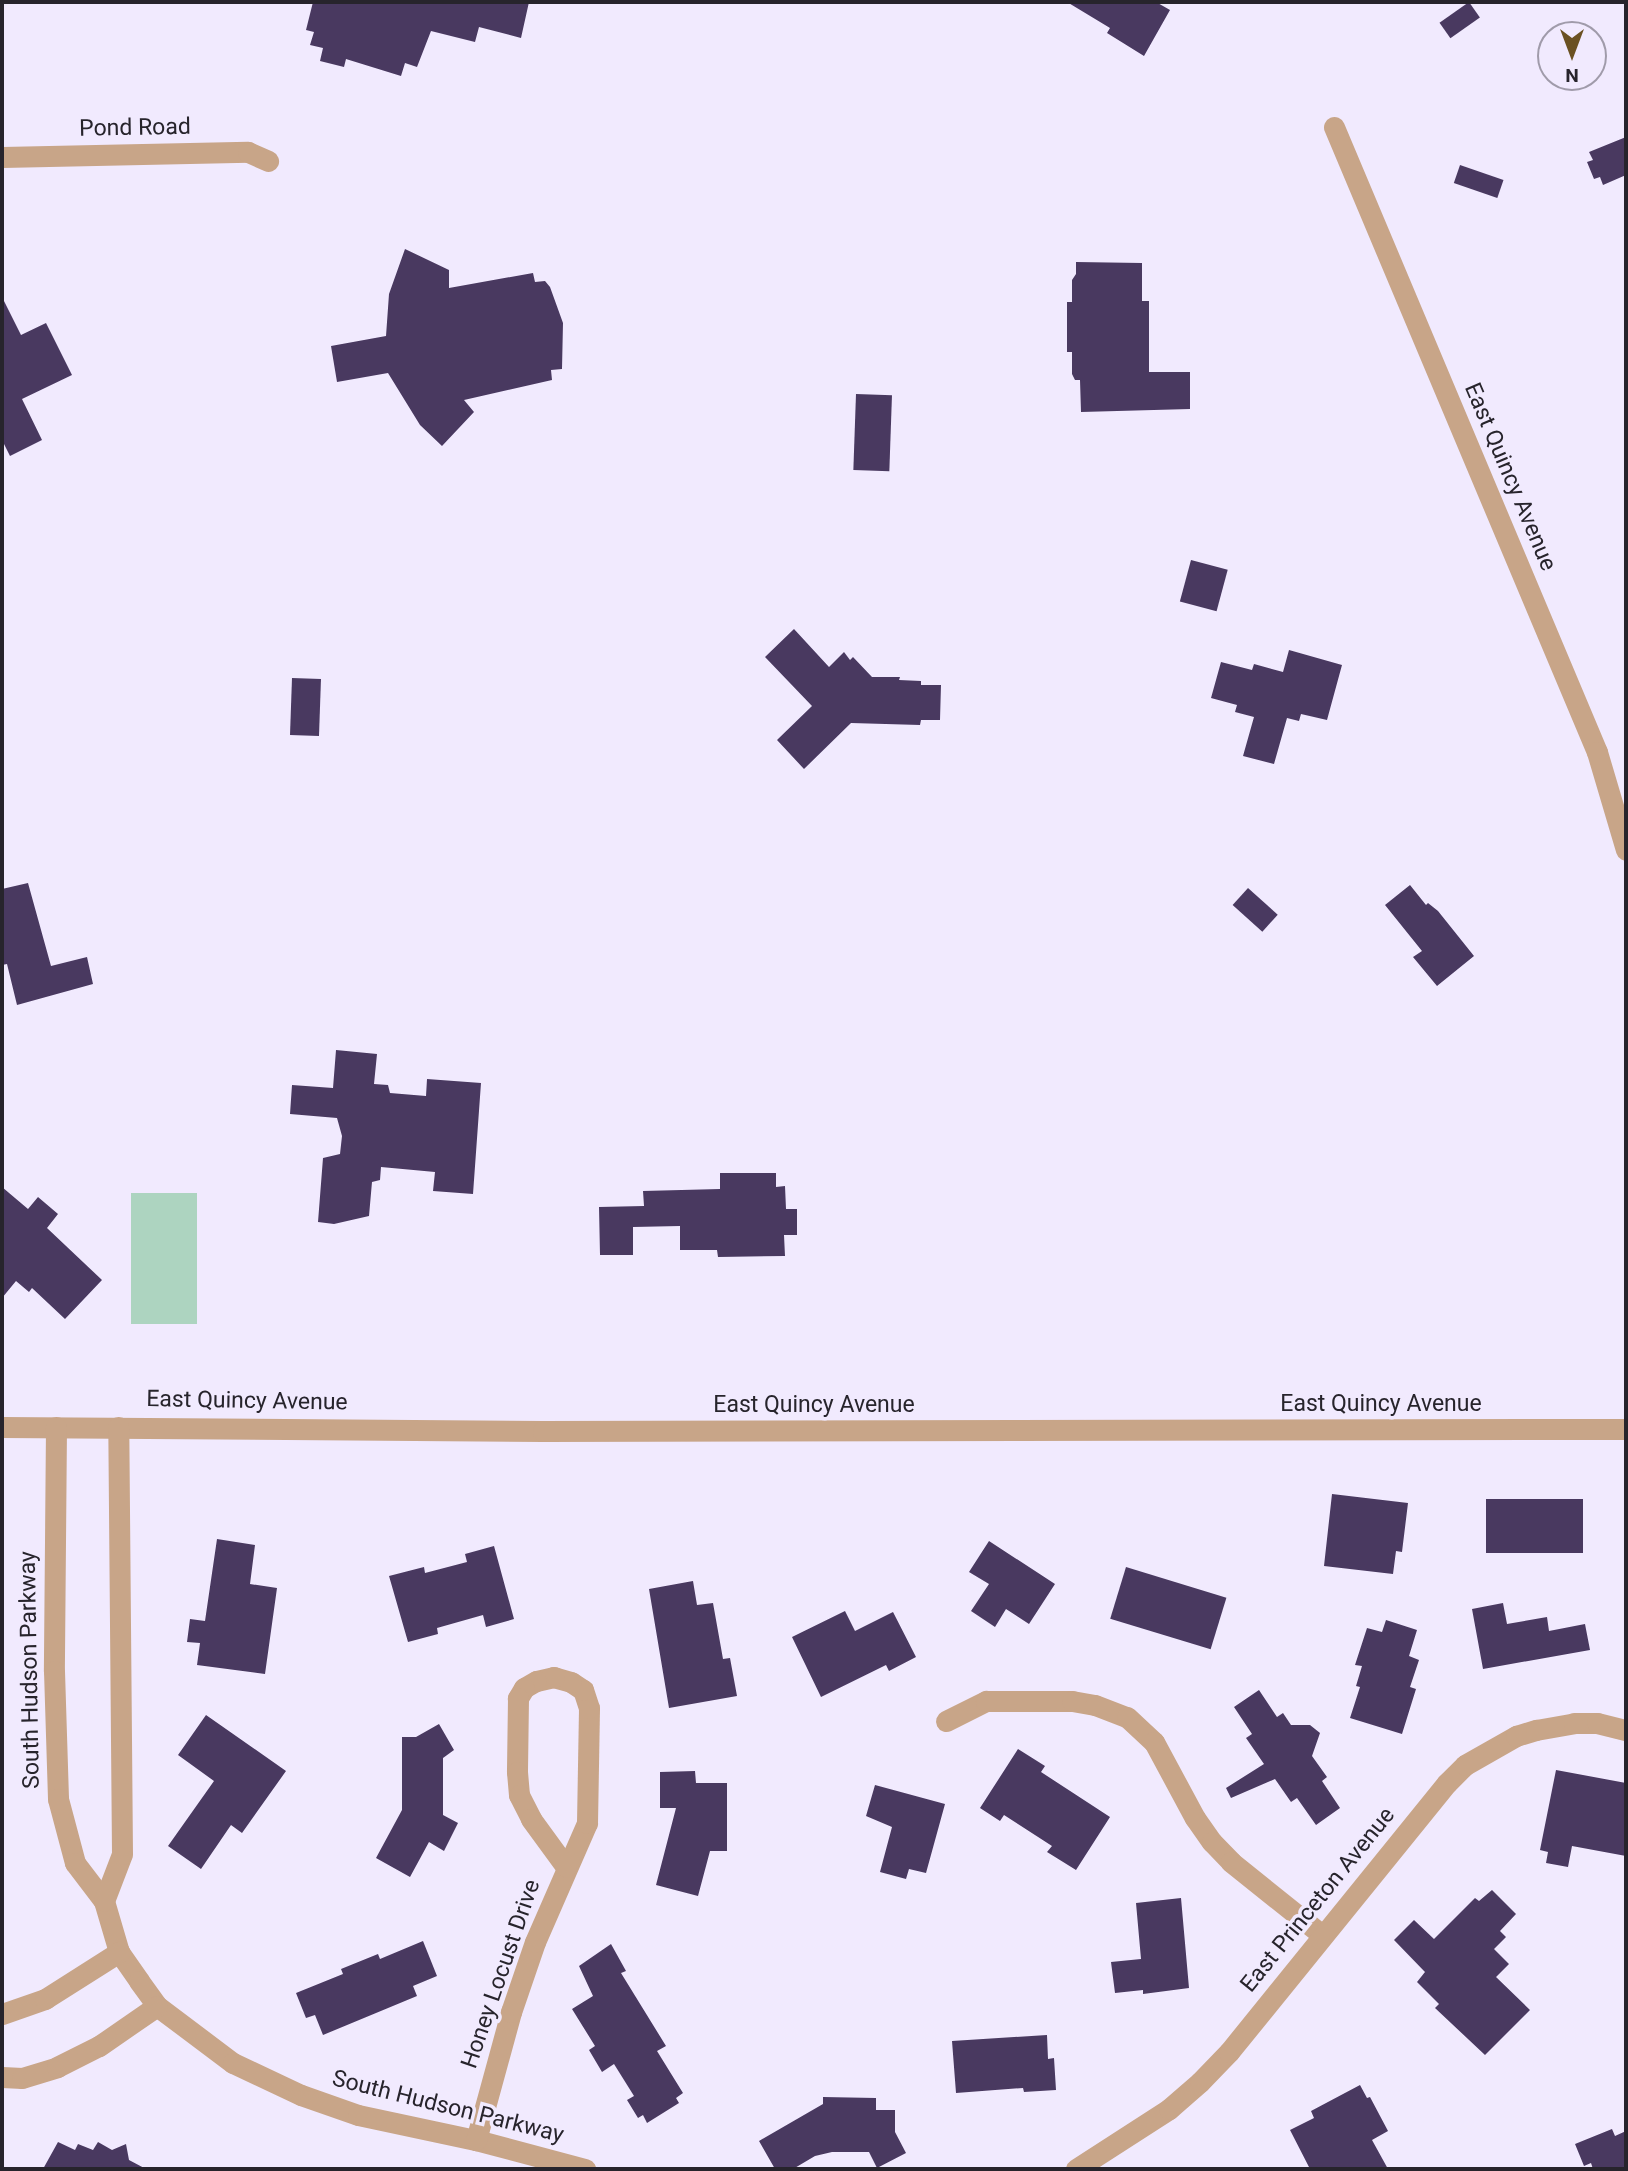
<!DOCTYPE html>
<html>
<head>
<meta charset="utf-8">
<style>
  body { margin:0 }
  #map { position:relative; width:1628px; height:2171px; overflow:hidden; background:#f1eafe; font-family:Roboto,sans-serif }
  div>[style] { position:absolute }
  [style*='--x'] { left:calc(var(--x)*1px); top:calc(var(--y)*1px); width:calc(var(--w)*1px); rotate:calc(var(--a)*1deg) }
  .green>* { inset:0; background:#add4c0; transform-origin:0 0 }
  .building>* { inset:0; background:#493960; transform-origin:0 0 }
  .minor>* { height:21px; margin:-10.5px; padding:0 10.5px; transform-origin:10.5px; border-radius:10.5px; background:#c8a588 }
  span { translate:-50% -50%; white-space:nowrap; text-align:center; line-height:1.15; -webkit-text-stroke:7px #f1eafe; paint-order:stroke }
  .street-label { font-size:23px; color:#27242c }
  .frame { position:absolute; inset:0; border:4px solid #27242c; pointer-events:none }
  .north { position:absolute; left:1537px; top:21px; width:70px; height:70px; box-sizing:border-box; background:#f1eafe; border:2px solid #a09baa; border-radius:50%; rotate:180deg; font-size:19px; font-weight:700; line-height:28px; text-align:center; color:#27242c }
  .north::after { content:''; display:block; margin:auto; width:24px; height:32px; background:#6b5122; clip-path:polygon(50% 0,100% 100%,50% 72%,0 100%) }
</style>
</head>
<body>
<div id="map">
  <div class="green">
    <i style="left:131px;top:1193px;width:66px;height:131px"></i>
  </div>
  <div class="building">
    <i style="clip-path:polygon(313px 2px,529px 2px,521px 38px,479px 27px,475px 42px,431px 31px,417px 67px,405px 63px,401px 76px,346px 59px,344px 67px,320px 61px,323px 48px,310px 45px,314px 32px,306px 30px)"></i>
    <i style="clip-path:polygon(1067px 2px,1156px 2px,1170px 10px,1144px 56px,1107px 33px,1110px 28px)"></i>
    <i style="left:1469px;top:2px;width:19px;height:36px;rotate:55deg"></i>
    <i style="clip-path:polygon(1626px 137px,1626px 175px,1603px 185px,1600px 177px,1594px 179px,1587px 162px,1593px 160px,1589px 152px)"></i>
    <i style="left:1460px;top:165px;width:46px;height:19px;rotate:19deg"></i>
    <i style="clip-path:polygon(405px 249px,449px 270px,449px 288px,533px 273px,535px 282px,545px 281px,550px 287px,563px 323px,562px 369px,551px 370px,552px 380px,464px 400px,474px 412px,442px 446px,420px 425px,388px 373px,337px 382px,331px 346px,386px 336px,389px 294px)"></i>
    <i style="clip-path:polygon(1076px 262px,1142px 263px,1142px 301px,1149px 301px,1149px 372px,1190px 372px,1190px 409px,1081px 412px,1080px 380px,1075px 380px,1072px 374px,1072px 352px,1067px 352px,1067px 302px,1072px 302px,1072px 280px,1076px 274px)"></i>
    <i style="clip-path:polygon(2px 297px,21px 335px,46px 323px,72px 375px,22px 399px,42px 440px,10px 456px,2px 440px)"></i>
    <i style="left:856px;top:394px;width:36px;height:76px;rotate:2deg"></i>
    <i style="left:1191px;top:560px;width:38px;height:43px;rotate:15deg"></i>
    <i style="clip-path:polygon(794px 629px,829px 667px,844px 652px,850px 660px,853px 657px,872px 677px,900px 677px,899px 680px,921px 681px,921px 685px,941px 685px,940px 720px,921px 720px,920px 725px,851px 723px,804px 769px,777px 740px,812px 706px,765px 657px)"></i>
    <i style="clip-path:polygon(1289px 650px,1342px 665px,1327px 720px,1301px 714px,1299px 721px,1287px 718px,1274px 764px,1243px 756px,1254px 717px,1235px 712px,1237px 705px,1211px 698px,1221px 662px,1252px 670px,1254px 664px,1283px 672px)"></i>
    <i style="left:292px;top:678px;width:29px;height:57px;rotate:2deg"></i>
    <i style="clip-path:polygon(28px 883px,51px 966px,87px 957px,93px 984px,17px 1005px,7px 964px,2px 965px,2px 889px)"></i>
    <i style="clip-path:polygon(1410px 885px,1426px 905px,1428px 903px,1438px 911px,1474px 956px,1437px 986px,1413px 957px,1422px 951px,1385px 905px)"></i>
    <i style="left:1248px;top:888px;width:40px;height:23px;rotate:42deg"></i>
    <i style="clip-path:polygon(336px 1050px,377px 1054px,374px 1084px,388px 1085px,390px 1093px,426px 1096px,427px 1079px,481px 1083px,473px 1194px,433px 1191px,435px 1172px,381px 1167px,380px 1180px,372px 1182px,369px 1216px,334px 1224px,318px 1222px,323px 1158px,340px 1154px,342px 1136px,337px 1118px,290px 1114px,292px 1085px,333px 1088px)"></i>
    <i style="clip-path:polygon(720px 1173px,776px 1173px,776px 1187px,785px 1186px,786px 1209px,797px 1209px,797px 1235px,784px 1235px,785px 1256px,718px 1257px,717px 1250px,680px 1250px,680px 1226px,633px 1227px,633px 1255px,600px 1255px,599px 1207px,644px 1206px,643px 1191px,720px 1189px)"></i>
    <i style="clip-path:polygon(2px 1187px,28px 1209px,38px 1197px,58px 1214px,47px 1228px,102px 1280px,65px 1319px,32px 1288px,29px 1292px,16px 1281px,2px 1298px)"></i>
    <i style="clip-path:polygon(1332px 1494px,1408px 1503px,1402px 1552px,1396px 1551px,1393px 1574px,1324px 1566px)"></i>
    <i style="left:1583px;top:1499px;width:54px;height:97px;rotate:90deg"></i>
    <i style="clip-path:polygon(217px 1539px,255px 1545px,250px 1584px,277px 1588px,265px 1674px,197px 1665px,200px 1643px,187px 1642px,190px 1619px,205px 1621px)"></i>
    <i style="clip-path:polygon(989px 1541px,1055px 1584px,1029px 1624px,1006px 1609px,995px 1627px,971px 1611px,989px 1584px,969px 1572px)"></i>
    <i style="clip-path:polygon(494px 1546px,514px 1619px,486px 1627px,483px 1615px,437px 1628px,438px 1634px,408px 1642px,389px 1576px,424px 1567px,425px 1573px,467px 1562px,465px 1554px)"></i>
    <i style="left:1126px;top:1567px;width:105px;height:54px;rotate:17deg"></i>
    <i style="clip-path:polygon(693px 1581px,697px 1605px,713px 1603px,723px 1659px,730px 1658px,737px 1696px,669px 1708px,649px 1589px)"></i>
    <i style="clip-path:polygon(1503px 1603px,1507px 1624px,1547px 1617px,1549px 1631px,1585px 1624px,1590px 1650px,1483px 1669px,1472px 1609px)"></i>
    <i style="clip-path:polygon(845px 1611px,855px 1631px,893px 1612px,916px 1657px,889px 1671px,886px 1665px,821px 1697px,792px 1637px)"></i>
    <i style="clip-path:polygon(1386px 1620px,1417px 1630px,1409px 1656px,1419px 1660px,1410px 1687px,1416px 1689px,1402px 1734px,1350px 1718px,1360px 1687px,1356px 1686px,1362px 1666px,1355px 1665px,1367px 1628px,1382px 1632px)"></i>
    <i style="clip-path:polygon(1259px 1690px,1277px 1717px,1283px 1713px,1291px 1725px,1310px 1725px,1320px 1733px,1312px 1756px,1327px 1777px,1322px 1781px,1340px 1808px,1316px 1825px,1297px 1798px,1291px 1802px,1275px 1779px,1231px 1798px,1226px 1788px,1264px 1764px,1246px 1738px,1252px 1734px,1234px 1707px)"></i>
    <i style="clip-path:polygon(206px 1715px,286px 1771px,242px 1833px,231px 1825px,201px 1869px,168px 1846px,214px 1781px,178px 1755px)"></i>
    <i style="clip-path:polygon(439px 1724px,454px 1750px,443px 1758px,443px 1815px,458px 1823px,444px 1851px,429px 1842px,410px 1877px,376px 1858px,402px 1810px,402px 1737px,416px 1737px)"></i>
    <i style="clip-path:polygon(1018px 1749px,1045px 1766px,1041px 1772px,1110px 1817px,1076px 1870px,1047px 1852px,1052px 1846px,1004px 1815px,1000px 1821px,980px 1808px)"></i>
    <i style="clip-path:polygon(1556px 1770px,1626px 1783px,1626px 1856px,1572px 1846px,1568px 1867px,1546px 1863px,1548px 1852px,1540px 1850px)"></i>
    <i style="clip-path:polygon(695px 1771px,696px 1783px,727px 1783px,727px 1851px,710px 1851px,698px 1896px,656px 1885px,676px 1808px,660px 1808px,660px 1772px)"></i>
    <i style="clip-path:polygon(875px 1785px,945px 1804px,926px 1873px,909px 1869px,906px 1879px,880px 1872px,892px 1827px,866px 1816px)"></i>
    <i style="clip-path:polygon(1492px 1890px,1516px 1914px,1500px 1931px,1506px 1937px,1494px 1949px,1509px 1964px,1496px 1977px,1530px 2010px,1485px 2055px,1435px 2008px,1439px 2004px,1417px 1982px,1425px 1972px,1394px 1940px,1414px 1920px,1434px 1939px,1475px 1898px,1479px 1901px)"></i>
    <i style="clip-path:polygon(1181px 1898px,1189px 1988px,1143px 1994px,1143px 1990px,1115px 1993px,1111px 1962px,1141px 1959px,1136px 1903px)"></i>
    <i style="clip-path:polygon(423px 1941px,437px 1976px,413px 1986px,417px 1996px,323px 2035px,315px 2015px,306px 2018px,296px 1993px,343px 1974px,341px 1969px,378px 1954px,380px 1959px)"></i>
    <i style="clip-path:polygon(611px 1944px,626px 1971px,621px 1973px,666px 2046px,657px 2051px,683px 2093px,676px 2098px,679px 2103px,647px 2123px,643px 2115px,638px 2118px,627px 2100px,634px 2096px,614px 2064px,602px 2072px,589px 2050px,595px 2046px,572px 2009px,593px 1996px,579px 1966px)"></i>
    <i style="clip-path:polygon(1047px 2035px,1048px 2059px,1054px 2058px,1056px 2090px,1024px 2092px,1023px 2088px,956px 2093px,952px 2041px)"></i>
    <i style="clip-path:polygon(1360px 2085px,1367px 2098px,1370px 2097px,1388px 2131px,1372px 2140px,1388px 2169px,1310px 2169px,1290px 2130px,1314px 2118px,1311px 2111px)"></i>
    <i style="clip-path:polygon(823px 2097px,876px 2098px,876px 2110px,895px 2110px,895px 2132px,906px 2153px,877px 2168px,869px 2152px,832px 2152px,815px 2156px,793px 2169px,775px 2169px,759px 2141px,823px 2104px)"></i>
    <i style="clip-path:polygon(1612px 2129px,1615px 2136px,1626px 2131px,1626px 2169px,1593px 2169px,1591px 2163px,1584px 2166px,1575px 2144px)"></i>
    <i style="clip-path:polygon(58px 2142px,75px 2150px,78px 2144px,93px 2150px,98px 2142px,112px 2150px,126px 2144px,129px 2160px,146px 2169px,43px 2169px)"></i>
  </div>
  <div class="minor">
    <i style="--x:1334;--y:127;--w:678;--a:67.18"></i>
    <i style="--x:1597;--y:752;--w:102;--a:73.5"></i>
    <i style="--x:2;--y:157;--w:246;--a:-1.2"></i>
    <i style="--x:248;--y:152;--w:22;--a:24"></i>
    <i style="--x:2;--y:1427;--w:541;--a:0.42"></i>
    <i style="--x:543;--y:1431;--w:1083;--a:-0.11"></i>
    <i style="--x:56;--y:1427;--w:244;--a:90.5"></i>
    <i style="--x:54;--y:1671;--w:128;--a:88.2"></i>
    <i style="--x:58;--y:1799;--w:66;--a:75.1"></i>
    <i style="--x:75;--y:1863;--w:48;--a:52.7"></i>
    <i style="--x:104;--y:1901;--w:53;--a:73.6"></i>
    <i style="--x:119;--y:1952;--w:35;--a:55"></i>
    <i style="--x:139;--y:1981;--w:31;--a:54"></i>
    <i style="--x:157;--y:2006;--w:95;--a:36.9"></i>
    <i style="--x:233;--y:2063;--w:75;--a:25.2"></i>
    <i style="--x:301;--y:2095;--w:60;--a:19.3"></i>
    <i style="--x:358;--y:2115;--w:121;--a:12"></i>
    <i style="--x:476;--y:2140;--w:113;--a:14.9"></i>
    <i style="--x:946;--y:1721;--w:45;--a:-26.6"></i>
    <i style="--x:986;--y:1701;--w:86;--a:0"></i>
    <i style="--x:1072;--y:1701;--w:23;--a:10"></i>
    <i style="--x:1095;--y:1705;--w:34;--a:21"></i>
    <i style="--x:1127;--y:1717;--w:37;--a:43"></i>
    <i style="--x:1154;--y:1742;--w:86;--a:61.7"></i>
    <i style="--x:1195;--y:1818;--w:29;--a:55"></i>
    <i style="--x:1212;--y:1842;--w:28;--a:46"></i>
    <i style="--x:1231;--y:1862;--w:117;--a:38.7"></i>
    <i style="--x:104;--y:1901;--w:50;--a:-69"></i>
    <i style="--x:122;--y:1854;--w:427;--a:-90.5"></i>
    <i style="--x:2;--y:2014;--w:46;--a:-19.2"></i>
    <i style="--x:45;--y:1999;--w:88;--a:-32.4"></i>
    <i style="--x:2;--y:2077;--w:20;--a:3"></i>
    <i style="--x:22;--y:2078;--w:37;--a:-17"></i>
    <i style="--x:57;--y:2067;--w:47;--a:-26.6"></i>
    <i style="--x:99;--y:2046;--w:70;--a:-34.6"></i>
    <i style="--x:476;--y:2140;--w:133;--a:-74.7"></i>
    <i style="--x:511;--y:2012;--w:74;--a:-71.1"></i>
    <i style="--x:535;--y:1942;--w:130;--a:-66.4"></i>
    <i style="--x:587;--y:1823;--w:115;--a:-89"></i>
    <i style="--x:589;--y:1708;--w:19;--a:-108"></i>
    <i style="--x:583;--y:1690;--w:14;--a:-146"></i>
    <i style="--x:571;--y:1682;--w:18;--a:-164"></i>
    <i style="--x:554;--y:1677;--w:18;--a:167"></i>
    <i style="--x:536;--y:1681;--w:14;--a:150"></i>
    <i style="--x:524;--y:1688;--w:12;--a:121"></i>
    <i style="--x:518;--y:1698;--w:74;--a:90.8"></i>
    <i style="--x:517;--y:1772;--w:23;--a:85"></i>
    <i style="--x:519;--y:1795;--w:27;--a:63"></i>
    <i style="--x:531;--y:1819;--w:59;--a:53.9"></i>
    <i style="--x:1076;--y:2169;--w:111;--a:-32.8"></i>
    <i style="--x:1169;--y:2109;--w:41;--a:-41.1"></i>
    <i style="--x:1200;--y:2082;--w:42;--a:-46"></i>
    <i style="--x:1229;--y:2052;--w:346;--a:-51"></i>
    <i style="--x:1447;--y:1783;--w:25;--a:-45"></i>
    <i style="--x:1465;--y:1765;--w:59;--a:-29.6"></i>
    <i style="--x:1516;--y:1736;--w:21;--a:-17"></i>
    <i style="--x:1536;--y:1730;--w:39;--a:-10"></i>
    <i style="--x:1574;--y:1723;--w:23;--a:0"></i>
    <i style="--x:1597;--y:1723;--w:30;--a:14"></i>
  </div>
  <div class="street-label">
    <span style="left:135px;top:128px;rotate:-1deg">Pond Road</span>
    <span style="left:1510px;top:477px;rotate:67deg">East Quincy Avenue</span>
    <span style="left:247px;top:1401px;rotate:1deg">East Quincy Avenue</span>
    <span style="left:1381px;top:1404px">East Quincy Avenue</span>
    <span style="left:814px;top:1405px">East Quincy Avenue</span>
    <span style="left:30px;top:1670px;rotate:-91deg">South Hudson Parkway</span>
    <span style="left:1318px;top:1900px;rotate:-51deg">East Princeton Avenue</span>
    <span style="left:501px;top:1974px;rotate:-71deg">Honey Locust Drive</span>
    <span style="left:448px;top:2107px;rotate:14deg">South Hudson Parkway</span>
  </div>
  <div class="frame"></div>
  <div class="north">N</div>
</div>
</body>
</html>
